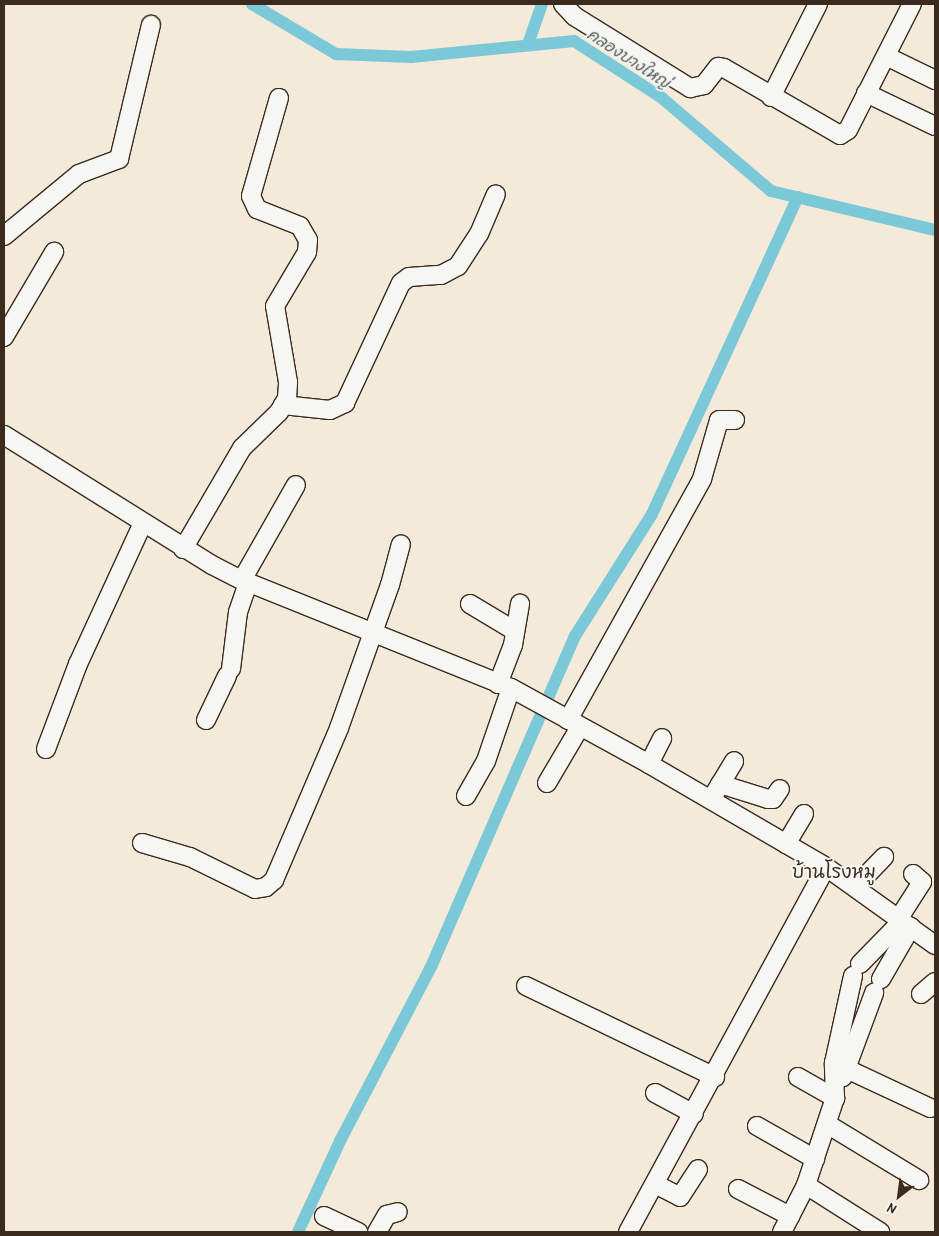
<!DOCTYPE html>
<html>
<head>
<meta charset="utf-8">
<style>
  body { margin:0 }
  #map { position:relative; width:939px; height:1236px; overflow:hidden; background:#f4ead9; font-family:"Patrick Hand","Playpen Sans Thai",sans-serif }
  div>[style] { position:absolute }
  [style*='--x'] { left:calc(var(--x)*1px); top:calc(var(--y)*1px); width:calc(var(--w)*1px); rotate:calc(var(--a)*1deg) }
  .canal>* { height:12px; margin:-6px; padding:0 6px; transform-origin:6px; border-radius:6px; background:#7ac8d8 }
  .roads { filter:drop-shadow(1px 0 #3b2a1e) drop-shadow(-1px 0 #3b2a1e) drop-shadow(0 1px #3b2a1e) drop-shadow(0 -1px #3b2a1e) }
  .minor>* { height:18px; margin:-9px; padding:0 9px; transform-origin:9px; border-radius:9px; background:#f6f6f2 }
  span { translate:-50% -50%; white-space:nowrap; text-align:center; line-height:1.15; -webkit-text-stroke:4px #f6f6f2; paint-order:stroke }
  .water-label { font-size:16px; color:#4e5956; font-style:italic }
  .quarter-label { font-size:18px; color:#3b2a1e }
  .frame { position:absolute; inset:0; border:5px solid #3b2a1e; pointer-events:none }
  .north { position:absolute; left:874px; top:1171px; width:50px; height:50px; -webkit-text-stroke:4px #f6f6f2; paint-order:stroke; rotate:210deg; font-size:14px; font-weight:700; line-height:20px; text-align:center; color:#3b2a1e }
  .north::after { content:''; display:block; margin:auto; width:18px; height:22px; background:#3b2a1e; clip-path:polygon(50% 0,100% 100%,50% 72%,0 100%) }
</style>
</head>
<body>
<div id="map">
  <div class="canal">
    <i style="--x:252;--y:4;--w:98;--a:30.8"></i>
    <i style="--x:336;--y:54;--w:75;--a:2.3"></i>
    <i style="--x:411;--y:57;--w:164;--a:-5.6"></i>
    <i style="--x:574;--y:41;--w:105;--a:32.9"></i>
    <i style="--x:662;--y:98;--w:143;--a:40.5"></i>
    <i style="--x:771;--y:191;--w:169;--a:13.4"></i>
    <i style="--x:528;--y:44;--w:42;--a:-70.7"></i>
    <i style="--x:298;--y:1232;--w:100;--a:-65.2"></i>
    <i style="--x:340;--y:1141;--w:196;--a:-62.4"></i>
    <i style="--x:431;--y:967;--w:361;--a:-66.5"></i>
    <i style="--x:575;--y:636;--w:144;--a:-57.7"></i>
    <i style="--x:652;--y:514;--w:349;--a:-65.3"></i>
  </div>
  <div class="roads">
    <div class="minor">
      <i style="--x:563;--y:4;--w:16;--a:47"></i>
      <i style="--x:574;--y:16;--w:137;--a:31.8"></i>
      <i style="--x:690;--y:88;--w:14;--a:-12"></i>
      <i style="--x:704;--y:85;--w:23;--a:-52"></i>
      <i style="--x:718;--y:67;--w:6;--a:9"></i>
      <i style="--x:724;--y:68;--w:134;--a:30"></i>
      <i style="--x:840;--y:135;--w:9;--a:-32"></i>
      <i style="--x:848;--y:130;--w:141;--a:-63.1"></i>
      <i style="--x:886;--y:56;--w:55;--a:26.1"></i>
      <i style="--x:866;--y:93;--w:76;--a:25.6"></i>
      <i style="--x:771;--y:97;--w:104;--a:-63.2"></i>
      <i style="--x:4;--y:236;--w:97;--a:-39.6"></i>
      <i style="--x:79;--y:174;--w:43;--a:-20.6"></i>
      <i style="--x:119;--y:159;--w:138;--a:-76.6"></i>
      <i style="--x:4;--y:337;--w:99;--a:-59.5"></i>
      <i style="--x:283;--y:405;--w:47;--a:6.1"></i>
      <i style="--x:330;--y:410;--w:17;--a:-25"></i>
      <i style="--x:345;--y:403;--w:132;--a:-65"></i>
      <i style="--x:401;--y:283;--w:10;--a:-37"></i>
      <i style="--x:409;--y:277;--w:32;--a:-4"></i>
      <i style="--x:441;--y:275;--w:19;--a:-28"></i>
      <i style="--x:458;--y:266;--w:38;--a:-57"></i>
      <i style="--x:479;--y:234;--w:43;--a:-67"></i>
      <i style="--x:4;--y:435;--w:245;--a:32"></i>
      <i style="--x:212;--y:565;--w:34;--a:27"></i>
      <i style="--x:242;--y:580;--w:290;--a:21.9"></i>
      <i style="--x:511;--y:688;--w:158;--a:28.8"></i>
      <i style="--x:649;--y:764;--w:205;--a:30.2"></i>
      <i style="--x:826;--y:867;--w:134;--a:35.6"></i>
      <i style="--x:183;--y:549;--w:117;--a:-59.7"></i>
      <i style="--x:242;--y:448;--w:52;--a:-44.2"></i>
      <i style="--x:279;--y:412;--w:16;--a:-60"></i>
      <i style="--x:287;--y:398;--w:16;--a:-86"></i>
      <i style="--x:288;--y:382;--w:77;--a:-99.7"></i>
      <i style="--x:275;--y:306;--w:63;--a:-59.3"></i>
      <i style="--x:307;--y:252;--w:12;--a:-85"></i>
      <i style="--x:308;--y:240;--w:16;--a:-120"></i>
      <i style="--x:300;--y:226;--w:46;--a:-158.4"></i>
      <i style="--x:257;--y:209;--w:14;--a:-115"></i>
      <i style="--x:251;--y:196;--w:102;--a:-74.1"></i>
      <i style="--x:242;--y:580;--w:109;--a:-60.4"></i>
      <i style="--x:470;--y:604;--w:52;--a:31"></i>
      <i style="--x:231;--y:669;--w:57;--a:-83"></i>
      <i style="--x:238;--y:612;--w:31;--a:-71"></i>
      <i style="--x:498;--y:684;--w:42;--a:-69"></i>
      <i style="--x:513;--y:645;--w:42;--a:-80.3"></i>
      <i style="--x:206;--y:720;--w:49;--a:-64.5"></i>
      <i style="--x:568;--y:720;--w:276;--a:-60.9"></i>
      <i style="--x:702;--y:479;--w:61;--a:-73.9"></i>
      <i style="--x:719;--y:420;--w:16;--a:0"></i>
      <i style="--x:46;--y:749;--w:91;--a:-69.4"></i>
      <i style="--x:78;--y:664;--w:155;--a:-65.3"></i>
      <i style="--x:649;--y:764;--w:29;--a:-63"></i>
      <i style="--x:547;--y:783;--w:65;--a:-59.5"></i>
      <i style="--x:720;--y:784;--w:50;--a:17.4"></i>
      <i style="--x:768;--y:799;--w:5;--a:0"></i>
      <i style="--x:773;--y:799;--w:12;--a:-55"></i>
      <i style="--x:715;--y:793;--w:37;--a:-59"></i>
      <i style="--x:466;--y:796;--w:40;--a:-60.3"></i>
      <i style="--x:486;--y:761;--w:77;--a:-71.1"></i>
      <i style="--x:142;--y:843;--w:50;--a:16.3"></i>
      <i style="--x:190;--y:857;--w:72;--a:26.2"></i>
      <i style="--x:255;--y:889;--w:11;--a:-10"></i>
      <i style="--x:266;--y:887;--w:11;--a:-41"></i>
      <i style="--x:274;--y:880;--w:165;--a:-66.8"></i>
      <i style="--x:339;--y:728;--w:152;--a:-70.4"></i>
      <i style="--x:390;--y:585;--w:42;--a:-75"></i>
      <i style="--x:786;--y:844;--w:35;--a:-59"></i>
      <i style="--x:855;--y:887;--w:42;--a:-46"></i>
      <i style="--x:899;--y:918;--w:43;--a:-57.4"></i>
      <i style="--x:922;--y:882;--w:12;--a:-138"></i>
      <i style="--x:860;--y:964;--w:60;--a:-45.7"></i>
      <i style="--x:881;--y:979;--w:60;--a:-60"></i>
      <i style="--x:526;--y:986;--w:210;--a:25.7"></i>
      <i style="--x:921;--y:994;--w:18;--a:-41"></i>
      <i style="--x:834;--y:1063;--w:106;--a:25.1"></i>
      <i style="--x:798;--y:1077;--w:43;--a:29.6"></i>
      <i style="--x:843;--y:1077;--w:90;--a:-69.7"></i>
      <i style="--x:655;--y:1093;--w:44;--a:28.3"></i>
      <i style="--x:827;--y:1124;--w:108;--a:31.3"></i>
      <i style="--x:757;--y:1126;--w:67;--a:29.6"></i>
      <i style="--x:655;--y:1184;--w:28;--a:27"></i>
      <i style="--x:680;--y:1197;--w:33;--a:-57"></i>
      <i style="--x:806;--y:1185;--w:88;--a:32.4"></i>
      <i style="--x:738;--y:1189;--w:59;--a:27.4"></i>
      <i style="--x:324;--y:1216;--w:38;--a:25"></i>
      <i style="--x:377;--y:1232;--w:20;--a:-60"></i>
      <i style="--x:387;--y:1215;--w:11;--a:-15"></i>
      <i style="--x:628;--y:1232;--w:415;--a:-61.5"></i>
      <i style="--x:782;--y:1232;--w:53;--a:-62.9"></i>
      <i style="--x:806;--y:1185;--w:92;--a:-71.6"></i>
      <i style="--x:835;--y:1098;--w:35;--a:-92"></i>
      <i style="--x:834;--y:1063;--w:89;--a:-77.7"></i>
    </div>
  </div>
  <div class="water-label">
    <span style="left:629px;top:58px;rotate:33deg">คลองบางใหญ่</span>
  </div>
  <div class="quarter-label">
    <span style="left:834px;top:872px">บ้านโรงหมู</span>
  </div>
  <div class="frame"></div>
  <div class="north">N</div>
</div>
</body>
</html>
